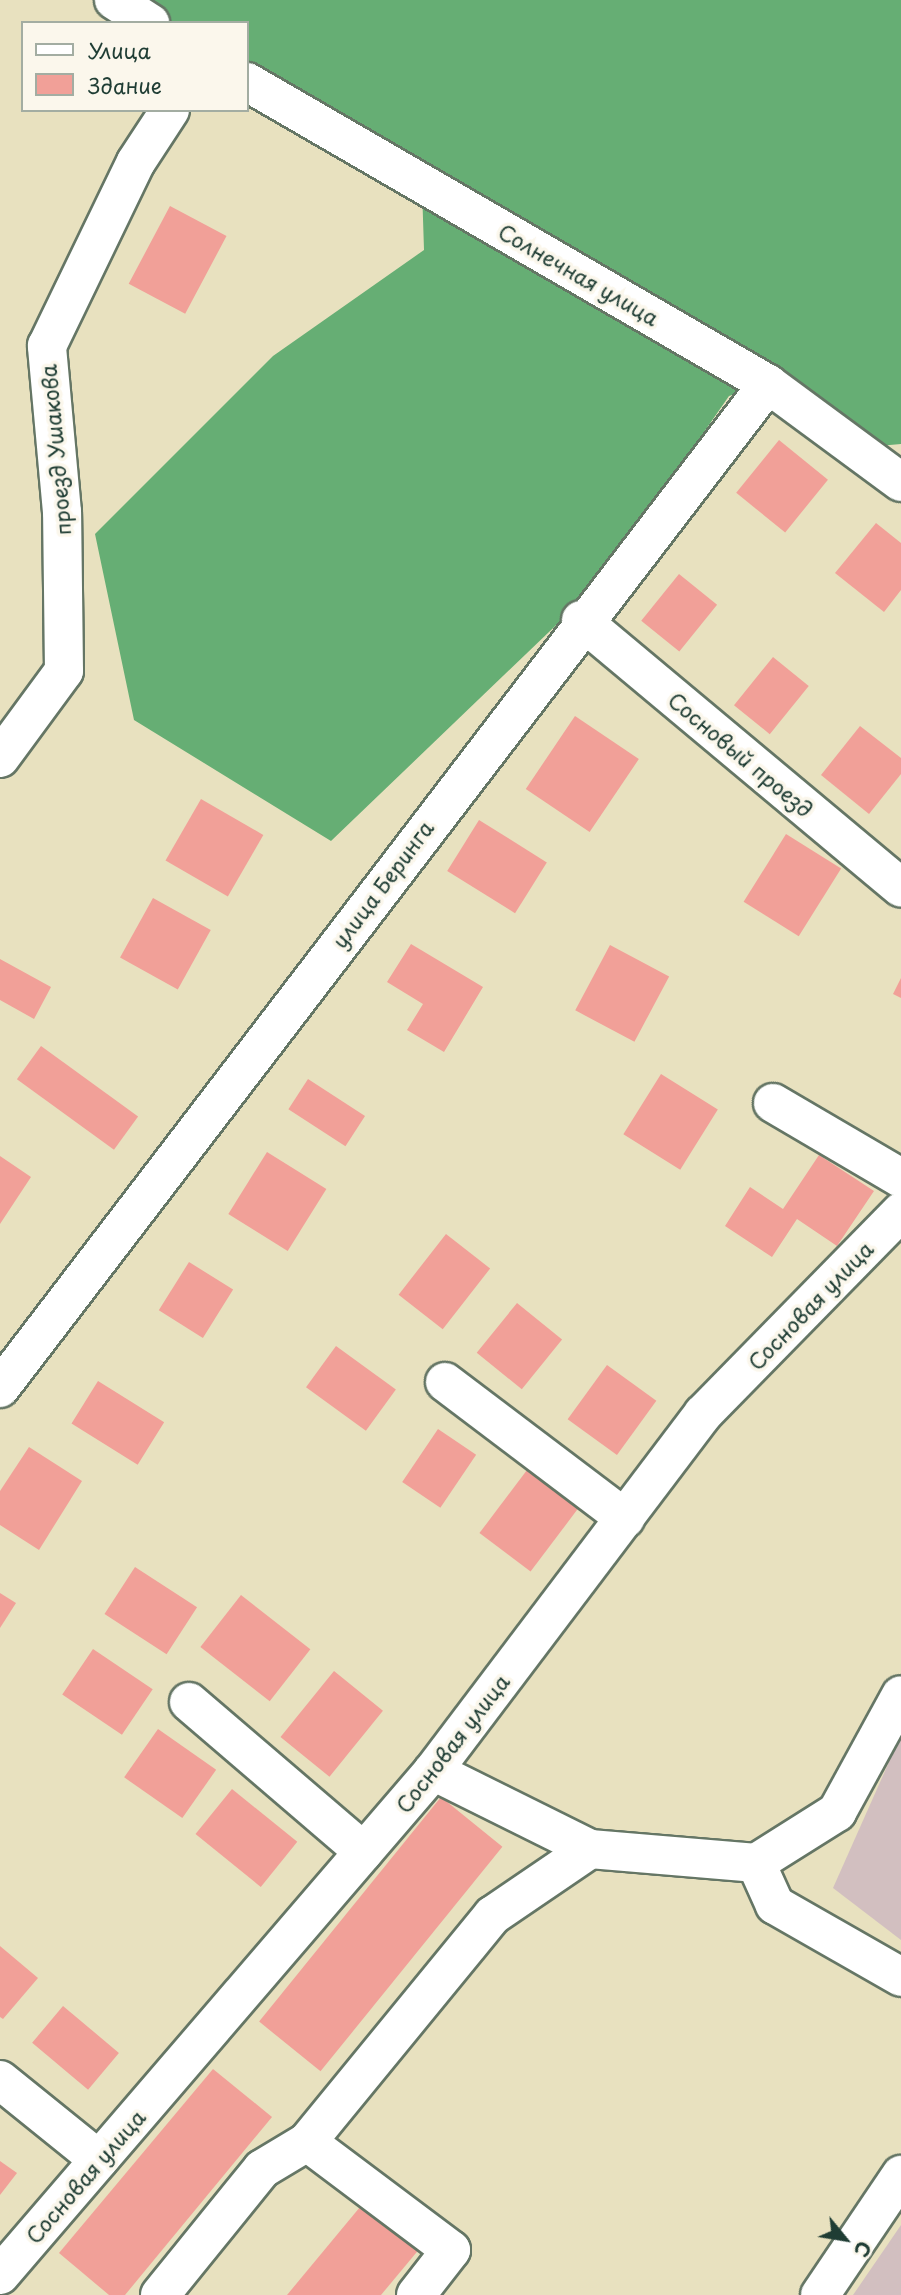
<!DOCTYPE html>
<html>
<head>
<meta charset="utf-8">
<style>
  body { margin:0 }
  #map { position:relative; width:901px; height:2295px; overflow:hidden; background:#e8e1bf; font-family:"Playpen Sans",sans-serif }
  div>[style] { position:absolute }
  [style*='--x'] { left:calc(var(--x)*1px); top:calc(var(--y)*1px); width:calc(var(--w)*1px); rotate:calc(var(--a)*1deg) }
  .industrial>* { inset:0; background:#d2bfc0 }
  .forest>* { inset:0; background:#66ae74 }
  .building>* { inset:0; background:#f1a098; transform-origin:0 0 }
  .roads { filter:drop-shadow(2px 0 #657665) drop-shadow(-2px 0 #657665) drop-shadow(0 2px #657665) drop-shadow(0 -2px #657665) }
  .minor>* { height:38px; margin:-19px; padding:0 19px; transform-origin:19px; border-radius:19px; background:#fff }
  span { translate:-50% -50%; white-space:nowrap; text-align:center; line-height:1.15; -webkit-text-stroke:7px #fbf7ec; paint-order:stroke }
  .street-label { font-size:21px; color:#1f3d34 }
  .legend { position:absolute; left:21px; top:21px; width:228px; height:91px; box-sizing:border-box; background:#fbf7ec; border:2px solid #a3ada2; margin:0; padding:9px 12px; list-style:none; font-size:21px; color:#1f3d34 }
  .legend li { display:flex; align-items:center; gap:14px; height:35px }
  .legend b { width:35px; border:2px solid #a3ada2 }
  .north { position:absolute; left:810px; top:2204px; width:70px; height:70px; -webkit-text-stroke:5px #fbf7ec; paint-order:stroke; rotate:120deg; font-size:19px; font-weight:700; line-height:28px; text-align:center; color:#1f3d34 }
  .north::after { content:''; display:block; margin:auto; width:24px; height:32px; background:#1f3d34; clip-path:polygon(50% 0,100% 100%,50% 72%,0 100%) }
</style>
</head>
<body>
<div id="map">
  <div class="industrial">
    <i style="clip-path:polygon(901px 1735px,901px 1940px,833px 1888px)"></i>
    <i style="clip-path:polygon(901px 2225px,901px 2295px,853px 2295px)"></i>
  </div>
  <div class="forest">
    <i style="clip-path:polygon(123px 0,901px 0,901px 444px,867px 447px,768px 384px,729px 396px,598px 585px,331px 841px,134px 720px,95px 534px,273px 356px,424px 250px,422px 188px,247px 87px,247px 23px,136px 23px)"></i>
  </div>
  <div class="building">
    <i style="left:170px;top:206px;width:64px;height:88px;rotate:28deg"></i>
    <i style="left:779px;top:440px;width:63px;height:68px;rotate:39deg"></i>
    <i style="clip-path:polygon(876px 523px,901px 543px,901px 590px,884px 612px,835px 573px)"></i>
    <i style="left:679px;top:574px;width:49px;height:60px;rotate:39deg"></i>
    <i style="left:773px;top:657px;width:46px;height:62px;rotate:39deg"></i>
    <i style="left:575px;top:716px;width:77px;height:88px;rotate:34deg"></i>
    <i style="clip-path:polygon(860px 726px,901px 758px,901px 774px,869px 814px,821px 775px)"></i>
    <i style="left:201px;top:799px;width:72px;height:71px;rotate:30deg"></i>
    <i style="left:479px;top:820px;width:80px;height:60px;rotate:32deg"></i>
    <i style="left:786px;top:834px;width:65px;height:80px;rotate:32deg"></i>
    <i style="left:153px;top:898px;width:66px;height:68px;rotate:29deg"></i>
    <i style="clip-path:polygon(411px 944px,483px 987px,444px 1052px,407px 1030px,423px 1004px,387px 982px)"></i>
    <i style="left:610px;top:945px;width:67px;height:74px;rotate:28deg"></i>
    <i style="clip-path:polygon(0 959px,51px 987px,34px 1019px,0 1000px)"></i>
    <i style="clip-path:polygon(901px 978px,901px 998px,893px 994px)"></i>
    <i style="left:41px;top:1046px;width:120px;height:41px;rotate:36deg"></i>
    <i style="left:661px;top:1074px;width:67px;height:71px;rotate:32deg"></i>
    <i style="left:308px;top:1079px;width:68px;height:36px;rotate:33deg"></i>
    <i style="left:267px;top:1152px;width:70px;height:73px;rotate:32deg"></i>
    <i style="clip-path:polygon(819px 1155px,874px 1191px,837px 1246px,797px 1219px,772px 1257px,725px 1226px,750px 1187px,783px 1209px)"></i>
    <i style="clip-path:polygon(0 1156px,31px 1177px,0 1224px)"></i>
    <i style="left:446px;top:1234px;width:56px;height:77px;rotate:38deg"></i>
    <i style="left:189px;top:1262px;width:52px;height:57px;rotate:32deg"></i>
    <i style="left:517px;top:1303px;width:58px;height:64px;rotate:39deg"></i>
    <i style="left:336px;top:1346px;width:74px;height:51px;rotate:36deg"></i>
    <i style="left:607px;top:1365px;width:61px;height:67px;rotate:36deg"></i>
    <i style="left:98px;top:1381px;width:78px;height:50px;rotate:32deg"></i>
    <i style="left:438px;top:1429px;width:46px;height:64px;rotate:34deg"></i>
    <i style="clip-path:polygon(29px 1447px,82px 1481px,39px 1550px,0 1525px,0 1491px)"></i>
    <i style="left:530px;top:1466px;width:64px;height:84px;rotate:37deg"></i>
    <i style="left:135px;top:1567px;width:74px;height:56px;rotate:33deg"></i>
    <i style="clip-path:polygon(0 1593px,16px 1603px,0 1628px)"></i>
    <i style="left:241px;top:1595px;width:88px;height:66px;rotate:38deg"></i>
    <i style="left:93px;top:1649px;width:72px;height:55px;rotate:34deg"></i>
    <i style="left:334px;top:1671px;width:63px;height:85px;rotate:39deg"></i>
    <i style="left:158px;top:1729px;width:71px;height:59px;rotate:35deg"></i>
    <i style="left:232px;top:1789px;width:84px;height:58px;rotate:39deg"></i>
    <i style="left:441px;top:1797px;width:79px;height:289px;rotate:39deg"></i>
    <i style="clip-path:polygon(0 1946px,38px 1978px,3px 2019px,0 2017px)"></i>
    <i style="left:63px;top:2006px;width:73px;height:48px;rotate:40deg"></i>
    <i style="clip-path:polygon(213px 2069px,272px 2117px,125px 2295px,109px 2295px,59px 2253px)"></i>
    <i style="clip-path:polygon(0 2161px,17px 2173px,0 2195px)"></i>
    <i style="clip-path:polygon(365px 2201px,421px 2247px,381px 2295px,287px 2295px)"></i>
  </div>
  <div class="roads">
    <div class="minor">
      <i style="--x:114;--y:0;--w:43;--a:32.6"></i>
      <i style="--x:247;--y:82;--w:602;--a:30.1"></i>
      <i style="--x:768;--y:384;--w:165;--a:36.4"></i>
      <i style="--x:581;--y:620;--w:417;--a:39.9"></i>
      <i style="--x:0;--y:758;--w:108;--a:-53.7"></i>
      <i style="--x:64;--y:671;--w:159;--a:-90.7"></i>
      <i style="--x:62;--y:512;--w:167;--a:-95.2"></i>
      <i style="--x:47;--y:346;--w:204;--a:-64.2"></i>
      <i style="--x:136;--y:162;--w:62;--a:-56.8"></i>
      <i style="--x:773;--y:1103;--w:148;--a:30.4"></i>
      <i style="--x:445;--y:1382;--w:226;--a:37.1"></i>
      <i style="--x:0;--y:1388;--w:1264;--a:-52.59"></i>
      <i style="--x:189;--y:1702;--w:230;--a:40.6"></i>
      <i style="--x:433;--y:1771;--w:175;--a:26.4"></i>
      <i style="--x:590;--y:1849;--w:167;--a:4.8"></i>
      <i style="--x:756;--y:1863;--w:96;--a:-32.2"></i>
      <i style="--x:837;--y:1812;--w:133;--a:-61.3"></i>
      <i style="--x:756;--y:1863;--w:46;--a:65.7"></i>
      <i style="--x:775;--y:1905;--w:145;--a:29.7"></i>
      <i style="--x:0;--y:2080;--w:127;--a:38.9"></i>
      <i style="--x:0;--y:2275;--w:664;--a:-49.33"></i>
      <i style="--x:433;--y:1771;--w:448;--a:-52.9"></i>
      <i style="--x:703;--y:1414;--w:283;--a:-45.6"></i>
      <i style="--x:160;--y:2295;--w:162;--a:-51"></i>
      <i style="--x:262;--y:2169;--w:52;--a:-31"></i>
      <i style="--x:416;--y:2295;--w:57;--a:-52.1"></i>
      <i style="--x:451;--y:2250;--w:180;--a:-143.1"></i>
      <i style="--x:307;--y:2142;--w:293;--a:-50.7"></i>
      <i style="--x:493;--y:1915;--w:117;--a:-34.2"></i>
      <i style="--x:820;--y:2295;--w:145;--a:-56"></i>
    </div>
  </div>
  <div class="street-label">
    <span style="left:579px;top:274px;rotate:30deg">Солнечная улица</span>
    <span style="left:55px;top:450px;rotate:-95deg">проезд Ушакова</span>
    <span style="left:741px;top:754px;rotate:40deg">Сосновый проезд</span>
    <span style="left:382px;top:884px;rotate:-53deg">улица Беринга</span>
    <span style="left:810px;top:1305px;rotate:-46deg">Сосновая улица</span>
    <span style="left:452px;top:1743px;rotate:-52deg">Сосновая улица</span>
    <span style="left:85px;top:2176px;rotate:-49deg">Сосновая улица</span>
  </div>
  <ul class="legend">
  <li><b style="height:9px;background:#fff"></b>Улица</li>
  <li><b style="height:19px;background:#f1a098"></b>Здание</li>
  </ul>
  <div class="north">С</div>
</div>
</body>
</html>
